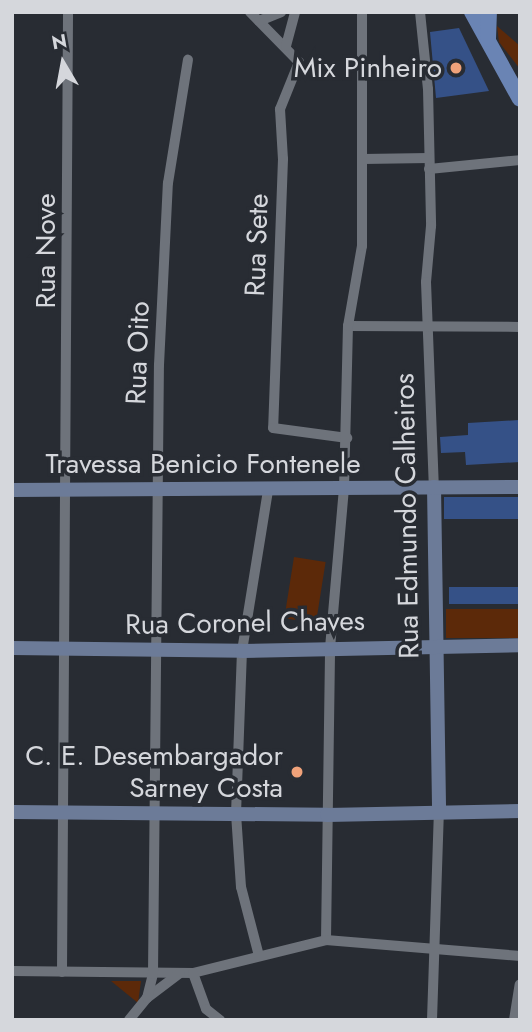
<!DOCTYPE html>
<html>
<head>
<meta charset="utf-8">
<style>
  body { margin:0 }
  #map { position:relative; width:532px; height:1032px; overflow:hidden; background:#282c33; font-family:Jost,sans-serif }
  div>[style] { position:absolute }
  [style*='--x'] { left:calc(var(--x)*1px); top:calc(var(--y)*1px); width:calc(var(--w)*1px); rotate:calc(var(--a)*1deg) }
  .green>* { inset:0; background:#5c2909; transform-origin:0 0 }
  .building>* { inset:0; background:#355187; transform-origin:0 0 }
  .street>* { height:10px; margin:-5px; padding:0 5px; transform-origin:5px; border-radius:5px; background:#6e737b }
  .secondary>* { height:14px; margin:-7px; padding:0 7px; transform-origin:7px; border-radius:7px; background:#6c7b98 }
  .primary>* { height:16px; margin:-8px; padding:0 8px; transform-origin:8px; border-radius:8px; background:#6a84b4 }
  .dots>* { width:19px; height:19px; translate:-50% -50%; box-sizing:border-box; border:4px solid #282c33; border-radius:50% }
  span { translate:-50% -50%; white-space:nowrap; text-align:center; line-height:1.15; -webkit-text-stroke:7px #282c33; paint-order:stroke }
  .poi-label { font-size:28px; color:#d5d7dc }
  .right { translate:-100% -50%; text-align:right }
  .street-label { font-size:28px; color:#d5d7dc }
  .frame { position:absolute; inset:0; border:14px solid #d5d7dc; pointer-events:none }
  .north { position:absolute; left:28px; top:28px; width:70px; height:70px; -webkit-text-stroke:5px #282c33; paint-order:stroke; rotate:350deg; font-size:19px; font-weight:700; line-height:28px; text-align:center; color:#d5d7dc }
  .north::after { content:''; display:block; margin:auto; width:24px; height:32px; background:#d5d7dc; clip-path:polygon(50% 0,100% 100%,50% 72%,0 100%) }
</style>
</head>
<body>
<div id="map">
  <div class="green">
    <i style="clip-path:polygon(497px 26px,520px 46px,520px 69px,499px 42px)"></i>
    <i style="left:294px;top:557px;width:32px;height:62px;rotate:9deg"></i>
    <i style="left:520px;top:609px;width:29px;height:74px;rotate:90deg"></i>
    <i style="clip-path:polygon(111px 981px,141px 981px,138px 1003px)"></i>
  </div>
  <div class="building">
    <i style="clip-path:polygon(459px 28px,489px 91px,436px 98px,430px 32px)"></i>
    <i style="clip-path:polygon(519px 420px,520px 462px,466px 465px,465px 452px,441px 453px,440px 437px,468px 435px,468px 423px)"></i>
    <i style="left:444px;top:497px;width:76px;height:22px"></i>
    <i style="left:520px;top:587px;width:17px;height:71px;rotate:90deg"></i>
  </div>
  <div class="street">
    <i style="--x:250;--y:12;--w:70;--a:45.6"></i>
    <i style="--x:299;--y:62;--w:51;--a:112"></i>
    <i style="--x:280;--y:109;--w:50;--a:86.6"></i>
    <i style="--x:283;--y:159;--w:269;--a:92.1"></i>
    <i style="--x:273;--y:428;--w:75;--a:7.7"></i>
    <i style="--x:420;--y:12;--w:77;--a:84.1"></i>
    <i style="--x:428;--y:89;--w:137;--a:88.7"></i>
    <i style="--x:431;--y:226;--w:56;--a:95.1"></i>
    <i style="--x:426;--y:282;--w:205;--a:87.8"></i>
    <i style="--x:259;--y:21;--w:24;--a:-22"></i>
    <i style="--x:286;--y:46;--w:35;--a:-75"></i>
    <i style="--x:363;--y:159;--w:66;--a:-0.9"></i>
    <i style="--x:429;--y:169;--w:91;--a:-5.6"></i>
    <i style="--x:348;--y:326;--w:172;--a:0.3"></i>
    <i style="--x:326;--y:940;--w:292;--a:-89.2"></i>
    <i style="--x:330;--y:648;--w:160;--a:-85"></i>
    <i style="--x:344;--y:489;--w:163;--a:-88.6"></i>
    <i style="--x:348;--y:326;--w:81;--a:-80.1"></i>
    <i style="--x:362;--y:246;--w:234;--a:-90"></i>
    <i style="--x:259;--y:956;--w:71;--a:-104.6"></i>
    <i style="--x:241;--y:887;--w:73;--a:-93.9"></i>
    <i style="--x:236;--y:814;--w:163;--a:-87.9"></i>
    <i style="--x:242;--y:651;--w:163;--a:-80.8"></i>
    <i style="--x:12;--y:971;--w:181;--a:0.6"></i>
    <i style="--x:193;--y:973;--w:137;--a:-13.9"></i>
    <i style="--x:326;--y:940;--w:195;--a:4.7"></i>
    <i style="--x:62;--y:972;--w:960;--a:-89.64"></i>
    <i style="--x:193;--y:973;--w:38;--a:70"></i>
    <i style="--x:206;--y:1009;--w:18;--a:38"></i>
    <i style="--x:147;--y:998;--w:41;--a:-37.1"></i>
    <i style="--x:129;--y:1020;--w:28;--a:-51"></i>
    <i style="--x:147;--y:998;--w:25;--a:-76"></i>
    <i style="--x:153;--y:974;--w:609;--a:-89.44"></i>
    <i style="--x:159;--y:365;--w:182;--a:-87.2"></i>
    <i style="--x:168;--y:183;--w:125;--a:-80.8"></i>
    <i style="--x:432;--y:1020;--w:208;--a:-88.1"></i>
    <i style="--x:514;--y:1020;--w:36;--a:-81"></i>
  </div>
  <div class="secondary">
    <i style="--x:434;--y:487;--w:325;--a:89.1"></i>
    <i style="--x:12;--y:490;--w:508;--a:-0.34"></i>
    <i style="--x:12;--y:648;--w:230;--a:0.7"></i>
    <i style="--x:242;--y:651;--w:278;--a:-1.2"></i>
    <i style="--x:12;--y:812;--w:315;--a:0.5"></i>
    <i style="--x:327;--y:815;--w:193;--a:-1.2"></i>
  </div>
  <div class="primary">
    <i style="--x:472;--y:12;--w:99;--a:61.1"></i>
    <i style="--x:488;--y:39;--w:27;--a:-88"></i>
  </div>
  <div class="dots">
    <i style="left:456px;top:68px;background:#f0a27a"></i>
    <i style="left:297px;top:772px;background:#f0a27a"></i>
  </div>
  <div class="poi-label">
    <span class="right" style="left:442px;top:68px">Mix Pinheiro</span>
    <span class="right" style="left:283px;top:772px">C. E. Desembargador<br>Sarney Costa</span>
  </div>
  <div class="street-label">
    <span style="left:257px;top:245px;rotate:-88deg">Rua Sete</span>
    <span style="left:46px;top:251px;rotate:-90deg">Rua Nove</span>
    <span style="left:138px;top:353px;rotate:-88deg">Rua Oito</span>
    <span style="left:203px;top:464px">Travessa Benicio Fontenele</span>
    <span style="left:407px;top:516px;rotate:-91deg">Rua Edmundo Calheiros</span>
    <span style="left:245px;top:623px;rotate:-1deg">Rua Coronel Chaves</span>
  </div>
  <div class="frame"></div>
  <div class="north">N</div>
</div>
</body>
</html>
